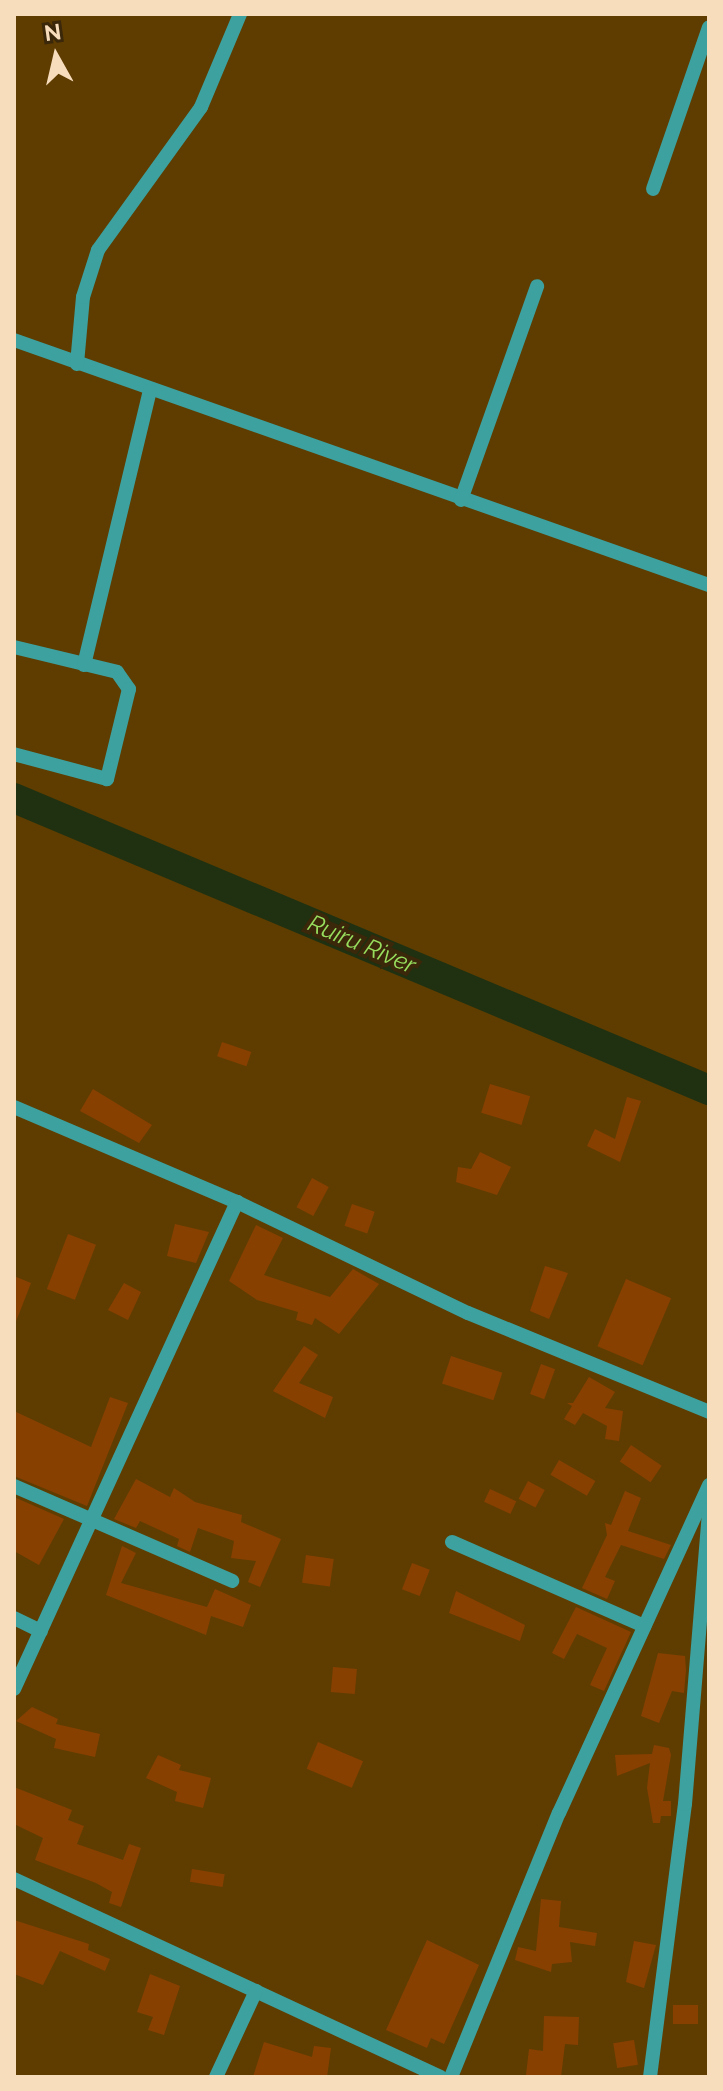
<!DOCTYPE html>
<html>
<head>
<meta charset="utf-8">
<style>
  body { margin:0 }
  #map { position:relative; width:723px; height:2091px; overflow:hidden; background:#5f3d00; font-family:Raleway,sans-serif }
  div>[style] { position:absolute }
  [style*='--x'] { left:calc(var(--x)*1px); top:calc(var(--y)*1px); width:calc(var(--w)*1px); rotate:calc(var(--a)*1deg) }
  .river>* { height:30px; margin:-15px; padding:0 15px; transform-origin:15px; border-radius:15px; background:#1f3111 }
  .building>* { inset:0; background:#874000; transform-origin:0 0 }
  .minor>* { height:14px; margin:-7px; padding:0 7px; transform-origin:7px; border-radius:7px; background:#3ca19f }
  span { translate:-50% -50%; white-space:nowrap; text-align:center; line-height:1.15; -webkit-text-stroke:8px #3b2709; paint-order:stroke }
  .water-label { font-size:24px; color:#97de5e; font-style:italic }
  .frame { position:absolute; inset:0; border:16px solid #f7ddbc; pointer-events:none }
  .north { position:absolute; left:16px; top:16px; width:80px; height:80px; -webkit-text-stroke:6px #3b2709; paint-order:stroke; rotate:352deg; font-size:22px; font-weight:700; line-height:32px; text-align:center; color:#f7ddbc }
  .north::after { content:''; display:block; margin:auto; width:28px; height:36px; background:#f7ddbc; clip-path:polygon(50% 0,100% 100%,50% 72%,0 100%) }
</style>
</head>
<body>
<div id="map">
  <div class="river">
    <i style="--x:14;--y:798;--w:754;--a:22.79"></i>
  </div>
  <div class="building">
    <i style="left:222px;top:1042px;width:31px;height:15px;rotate:19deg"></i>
    <i style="left:490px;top:1084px;width:42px;height:30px;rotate:17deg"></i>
    <i style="clip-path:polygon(93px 1089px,152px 1125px,139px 1143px,80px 1111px)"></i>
    <i style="clip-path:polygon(627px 1097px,641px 1101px,620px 1162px,587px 1146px,595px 1129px,615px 1139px)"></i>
    <i style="clip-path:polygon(480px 1152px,511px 1167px,497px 1195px,456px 1182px,458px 1167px,471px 1169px)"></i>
    <i style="left:312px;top:1178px;width:19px;height:33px;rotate:28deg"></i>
    <i style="left:352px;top:1204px;width:24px;height:23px;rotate:19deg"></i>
    <i style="clip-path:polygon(175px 1224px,209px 1232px,196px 1263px,167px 1256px)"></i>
    <i style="clip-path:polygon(256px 1225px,283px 1238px,264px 1275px,330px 1297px,353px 1269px,379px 1284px,339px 1334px,315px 1318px,312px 1325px,296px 1320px,298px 1312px,257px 1300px,229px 1281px)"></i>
    <i style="left:68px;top:1234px;width:30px;height:59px;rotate:21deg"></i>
    <i style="clip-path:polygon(545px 1266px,568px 1273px,549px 1319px,530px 1311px)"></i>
    <i style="clip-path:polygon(14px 1276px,31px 1283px,15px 1324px,14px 1324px)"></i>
    <i style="left:626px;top:1279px;width:49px;height:73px;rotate:23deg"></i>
    <i style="clip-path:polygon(124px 1283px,141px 1292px,128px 1320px,108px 1310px)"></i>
    <i style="clip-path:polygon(304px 1346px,318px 1355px,299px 1383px,333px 1397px,325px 1418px,273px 1391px)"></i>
    <i style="left:451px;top:1356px;width:54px;height:29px;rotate:18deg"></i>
    <i style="left:541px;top:1364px;width:15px;height:32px;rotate:20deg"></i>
    <i style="clip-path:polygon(589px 1377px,615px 1392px,605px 1408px,623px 1411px,619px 1441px,605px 1439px,607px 1426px,583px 1413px,575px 1425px,564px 1419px,572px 1406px,567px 1403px,573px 1403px)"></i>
    <i style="clip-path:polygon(110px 1397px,128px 1403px,87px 1506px,14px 1476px,14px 1411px,91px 1447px)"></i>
    <i style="left:631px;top:1445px;width:37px;height:20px;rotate:34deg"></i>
    <i style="left:559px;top:1460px;width:42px;height:17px;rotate:30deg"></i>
    <i style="clip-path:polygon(136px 1479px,170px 1497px,174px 1488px,195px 1502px,242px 1515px,241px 1522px,281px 1539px,260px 1587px,248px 1582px,256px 1561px,231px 1558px,234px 1541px,198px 1528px,190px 1552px,177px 1546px,179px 1539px,140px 1521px,136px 1528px,114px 1519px)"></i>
    <i style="left:528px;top:1481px;width:19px;height:20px;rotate:28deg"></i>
    <i style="left:490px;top:1489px;width:29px;height:14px;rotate:25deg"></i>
    <i style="clip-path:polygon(625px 1491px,641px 1498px,628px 1531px,671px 1545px,664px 1559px,621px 1545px,605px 1577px,615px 1581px,607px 1599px,582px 1588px,607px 1535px,605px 1523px,611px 1525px)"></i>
    <i style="clip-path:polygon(14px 1497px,64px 1519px,39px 1565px,14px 1551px)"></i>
    <i style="clip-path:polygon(122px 1546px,136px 1553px,121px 1583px,207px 1607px,215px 1589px,251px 1605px,243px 1627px,211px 1616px,206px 1635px,106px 1595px)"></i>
    <i style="left:306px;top:1555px;width:28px;height:28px;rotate:8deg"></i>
    <i style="left:412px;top:1563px;width:19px;height:28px;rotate:21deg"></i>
    <i style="clip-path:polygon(456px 1591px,525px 1625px,520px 1641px,449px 1613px)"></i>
    <i style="clip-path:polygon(576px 1607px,631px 1632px,604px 1691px,590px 1685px,607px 1648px,577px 1634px,564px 1659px,552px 1653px)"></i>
    <i style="clip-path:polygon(658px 1653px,685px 1656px,686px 1670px,684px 1693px,672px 1691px,659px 1723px,641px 1716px)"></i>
    <i style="left:333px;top:1667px;width:24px;height:25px;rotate:5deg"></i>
    <i style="clip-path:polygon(32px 1707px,58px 1719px,56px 1724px,100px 1734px,95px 1757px,54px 1748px,56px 1739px,16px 1721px)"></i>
    <i style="left:318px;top:1742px;width:49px;height:29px;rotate:23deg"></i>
    <i style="clip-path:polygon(654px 1745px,669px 1748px,671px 1755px,663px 1801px,671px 1801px,671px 1816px,661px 1816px,660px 1823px,653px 1823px,647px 1788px,650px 1763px,617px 1776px,615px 1755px,652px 1754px)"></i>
    <i style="clip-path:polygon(158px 1755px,181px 1765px,179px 1770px,211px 1778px,203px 1808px,175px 1801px,177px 1792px,146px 1778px)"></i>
    <i style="clip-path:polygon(14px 1787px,72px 1810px,68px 1820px,84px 1826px,77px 1844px,123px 1860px,129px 1844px,141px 1848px,121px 1907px,109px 1903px,112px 1892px,96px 1883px,35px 1860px,43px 1838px,14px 1824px)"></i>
    <i style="left:192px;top:1869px;width:33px;height:13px;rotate:9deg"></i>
    <i style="clip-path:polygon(541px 1899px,561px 1901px,559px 1927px,597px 1933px,595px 1946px,570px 1942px,572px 1962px,552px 1964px,551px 1972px,515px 1960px,518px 1947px,536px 1951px)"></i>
    <i style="clip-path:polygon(14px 1920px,89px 1944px,88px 1950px,110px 1959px,105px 1971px,60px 1951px,43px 1985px,14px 1974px)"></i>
    <i style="clip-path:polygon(427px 1940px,479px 1965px,444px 2044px,431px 2038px,427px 2048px,386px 2030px)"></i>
    <i style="clip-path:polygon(634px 1941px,656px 1945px,644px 1988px,626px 1982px)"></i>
    <i style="clip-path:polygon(150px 1974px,180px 1986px,164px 2035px,148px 2030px,153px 2017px,137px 2012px)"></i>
    <i style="left:698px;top:2005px;width:19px;height:25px;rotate:90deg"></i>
    <i style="clip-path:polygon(544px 2016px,579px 2017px,578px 2045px,565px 2044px,561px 2077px,526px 2075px,529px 2049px,543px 2051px)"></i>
    <i style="left:634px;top:2040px;width:25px;height:21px;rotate:81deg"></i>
    <i style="clip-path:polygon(264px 2042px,312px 2057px,314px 2046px,331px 2048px,327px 2077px,253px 2077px)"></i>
  </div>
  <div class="minor">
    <i style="--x:653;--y:189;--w:171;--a:-70.9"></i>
    <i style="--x:14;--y:340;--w:737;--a:19.42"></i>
    <i style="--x:77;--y:364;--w:67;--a:-84.9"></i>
    <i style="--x:83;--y:297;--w:49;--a:-72.3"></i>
    <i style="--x:98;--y:250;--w:176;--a:-54.2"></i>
    <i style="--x:201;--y:107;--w:101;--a:-67.2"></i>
    <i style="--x:461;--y:500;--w:227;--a:-70.4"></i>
    <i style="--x:14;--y:647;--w:106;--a:13.6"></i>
    <i style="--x:117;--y:672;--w:21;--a:55"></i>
    <i style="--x:129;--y:689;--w:93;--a:103.7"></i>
    <i style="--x:107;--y:779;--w:96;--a:-165"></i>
    <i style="--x:84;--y:665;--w:282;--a:-76.5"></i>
    <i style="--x:14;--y:1107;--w:242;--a:23.1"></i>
    <i style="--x:237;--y:1202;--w:256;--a:25.7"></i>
    <i style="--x:468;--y:1313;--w:261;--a:22.3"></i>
    <i style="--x:14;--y:1486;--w:238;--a:23.5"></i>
    <i style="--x:452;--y:1542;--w:210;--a:23.6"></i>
    <i style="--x:14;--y:1618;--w:30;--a:26"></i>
    <i style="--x:14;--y:1689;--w:536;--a:-65.4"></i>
    <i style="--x:14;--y:1879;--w:470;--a:24.9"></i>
    <i style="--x:216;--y:2077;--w:95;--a:-65.1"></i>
    <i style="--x:451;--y:2077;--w:285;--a:-67.8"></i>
    <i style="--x:559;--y:1813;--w:361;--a:-65.4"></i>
    <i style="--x:650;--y:2077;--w:275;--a:-82.7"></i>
    <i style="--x:685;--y:1804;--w:296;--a:-85.3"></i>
  </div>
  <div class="water-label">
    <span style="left:362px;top:944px;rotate:23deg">Ruiru River</span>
  </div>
  <div class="frame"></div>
  <div class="north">N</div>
</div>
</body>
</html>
